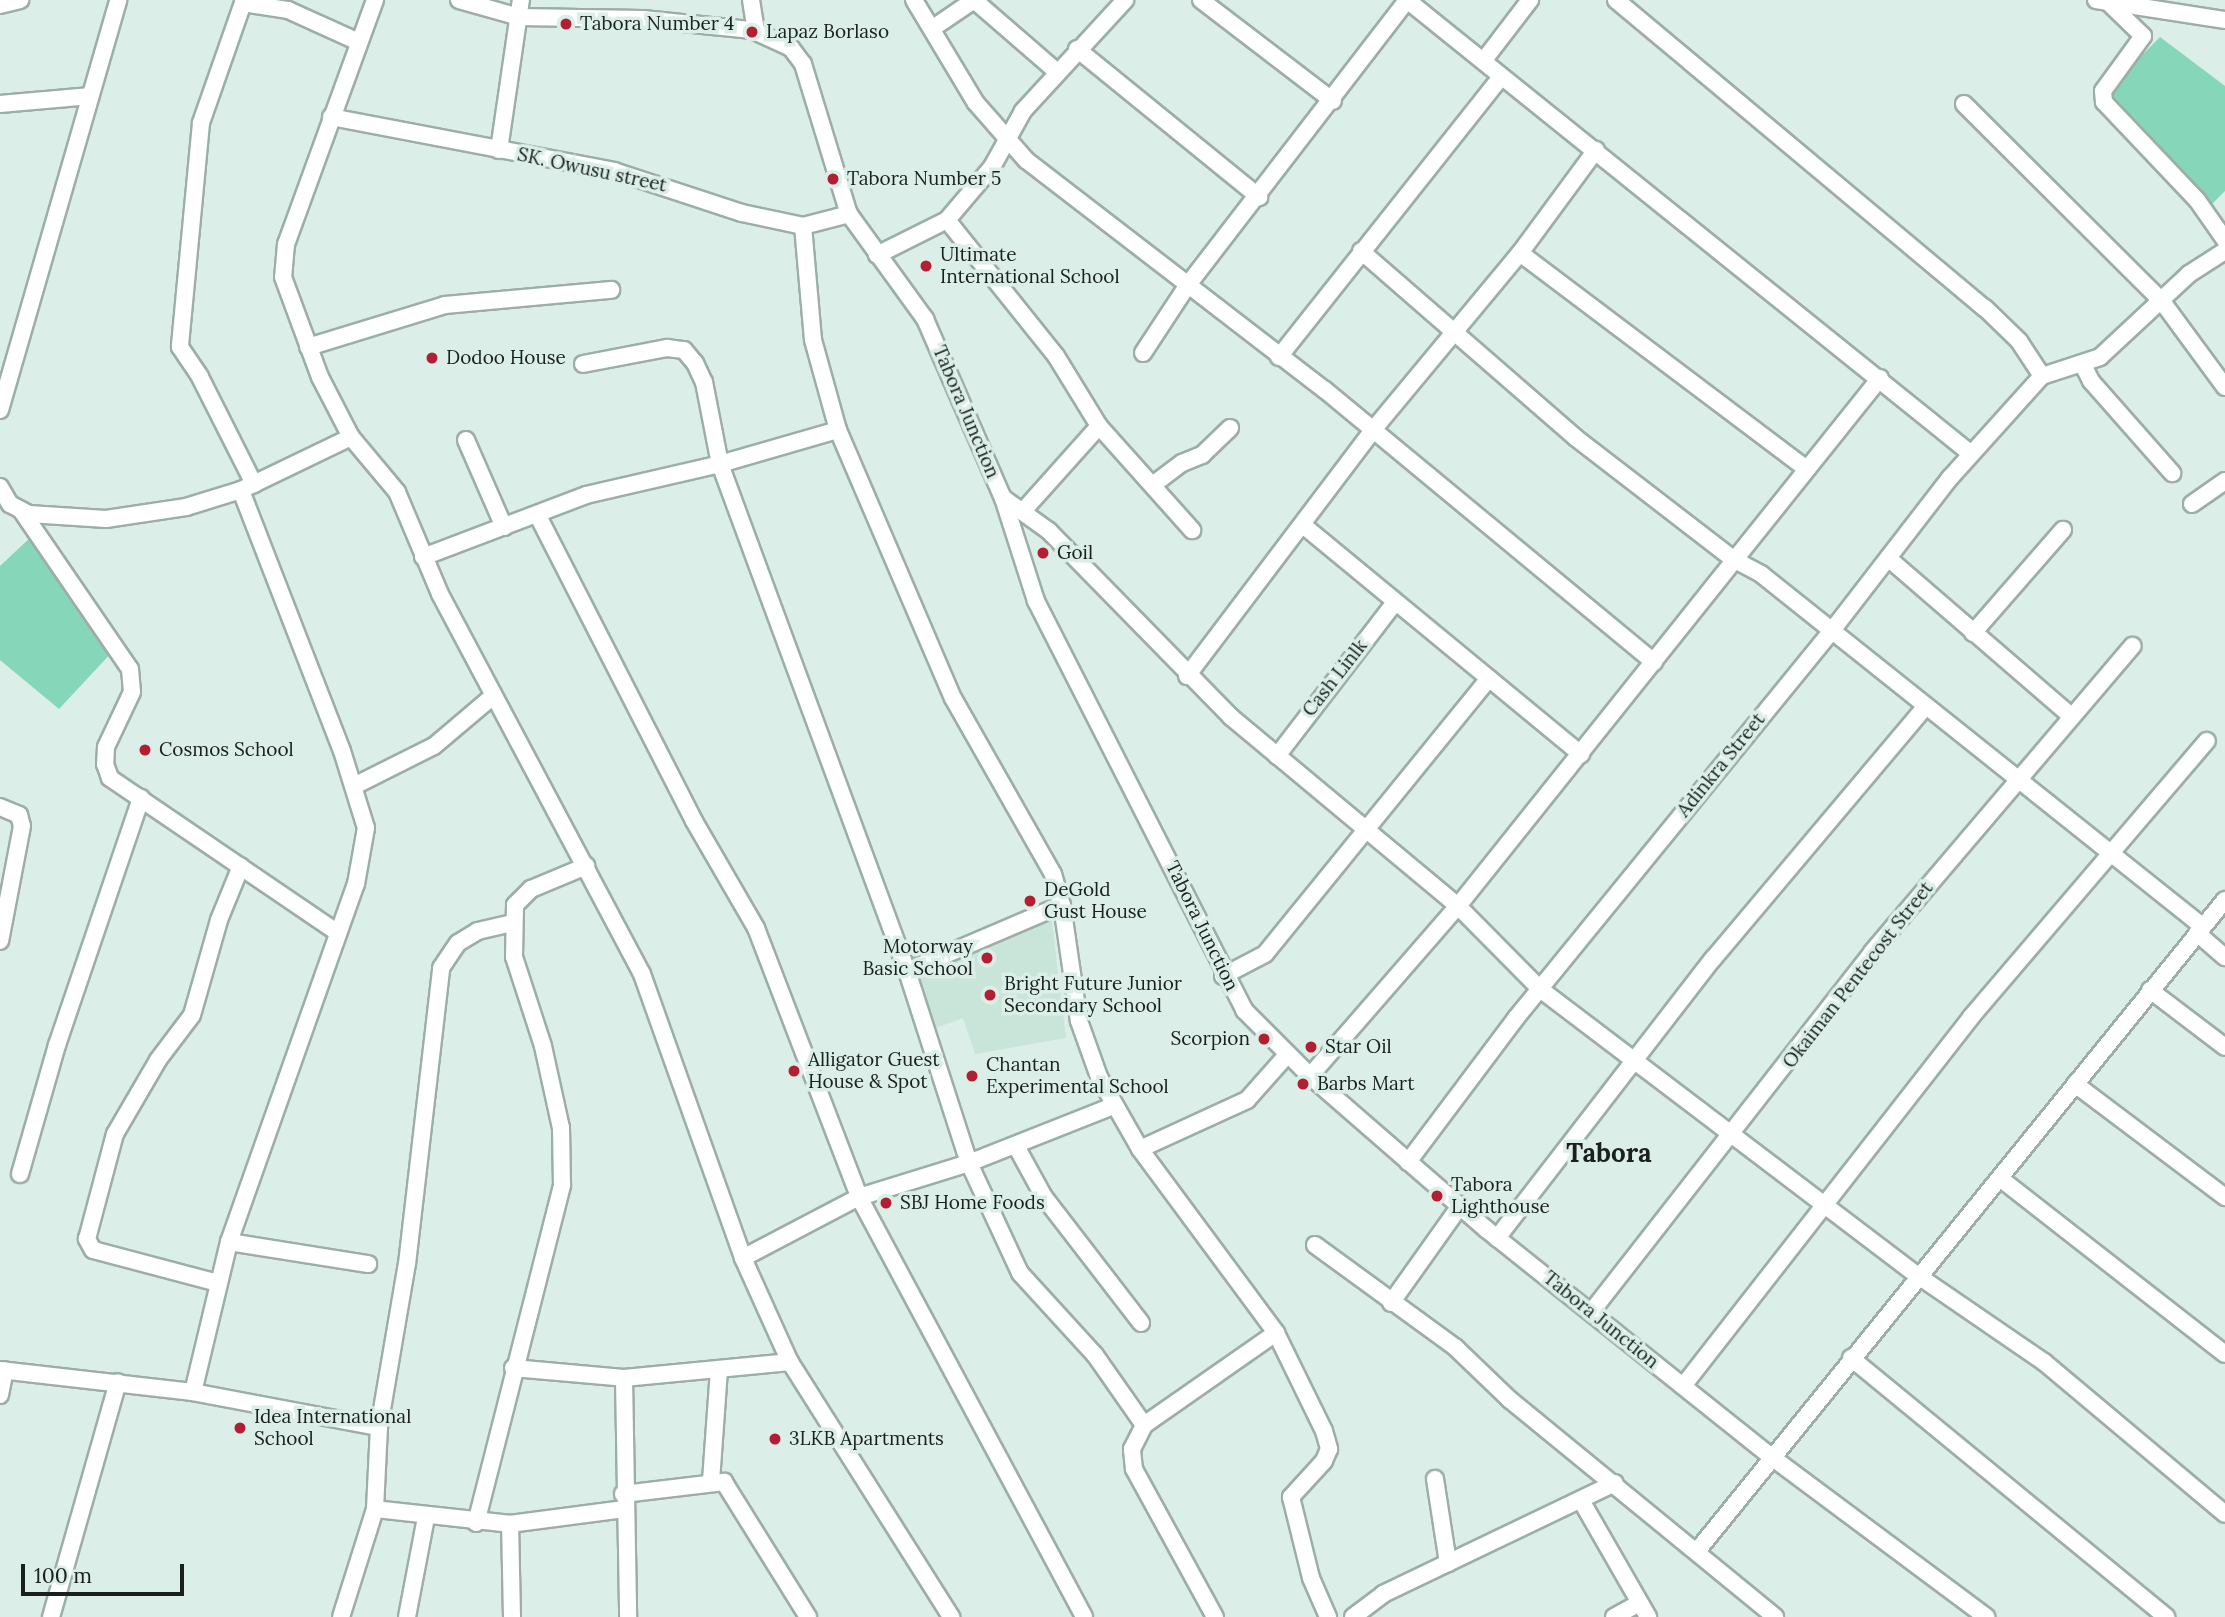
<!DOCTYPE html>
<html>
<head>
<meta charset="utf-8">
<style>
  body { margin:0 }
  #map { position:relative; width:2225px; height:1617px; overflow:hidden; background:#dbeee7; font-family:Lora,serif }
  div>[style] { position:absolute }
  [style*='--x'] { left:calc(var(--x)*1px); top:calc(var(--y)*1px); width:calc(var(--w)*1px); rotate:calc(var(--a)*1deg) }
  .built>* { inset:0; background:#c9e5da }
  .green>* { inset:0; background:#86d6ba }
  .roads { filter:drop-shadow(2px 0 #9caea7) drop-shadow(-2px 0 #9caea7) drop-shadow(0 2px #9caea7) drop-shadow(0 -2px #9caea7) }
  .minor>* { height:16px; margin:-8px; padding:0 8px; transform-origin:8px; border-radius:8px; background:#fff }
  .dots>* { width:19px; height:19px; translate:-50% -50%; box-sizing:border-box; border:4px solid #dbeee7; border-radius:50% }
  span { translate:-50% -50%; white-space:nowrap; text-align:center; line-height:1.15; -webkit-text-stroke:7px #dbeee7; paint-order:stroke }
  .poi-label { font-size:19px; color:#19201d }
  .left { translate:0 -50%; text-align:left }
  .right { translate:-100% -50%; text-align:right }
  .street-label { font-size:19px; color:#19201d }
  .district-label { font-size:26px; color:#19201d; font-weight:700 }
  .scale { position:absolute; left:21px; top:1564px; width:163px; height:32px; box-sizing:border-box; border:4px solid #19201d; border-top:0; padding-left:9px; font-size:21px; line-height:24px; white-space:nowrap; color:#19201d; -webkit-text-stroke:5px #dbeee7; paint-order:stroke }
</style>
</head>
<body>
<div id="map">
  <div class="built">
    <i style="clip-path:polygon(1051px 914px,1066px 1038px,975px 1054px,963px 1018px,930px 1030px,911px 972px)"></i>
  </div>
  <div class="green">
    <i style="clip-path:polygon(2160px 37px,2225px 86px,2225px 191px,2212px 204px,2106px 92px)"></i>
    <i style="clip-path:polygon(31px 537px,114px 650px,59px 709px,0 660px,0 566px)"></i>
  </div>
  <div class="roads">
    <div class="minor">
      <i style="--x:244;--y:0;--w:130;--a:109.3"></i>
      <i style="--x:201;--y:123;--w:225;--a:95.4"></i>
      <i style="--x:180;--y:347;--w:36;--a:56"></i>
      <i style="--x:200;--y:377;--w:120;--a:63.2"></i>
      <i style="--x:375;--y:0;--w:260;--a:110"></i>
      <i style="--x:286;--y:244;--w:33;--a:95"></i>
      <i style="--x:283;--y:277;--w:107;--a:69.7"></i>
      <i style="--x:320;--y:377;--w:68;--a:62.7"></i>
      <i style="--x:351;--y:437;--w:72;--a:50.1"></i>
      <i style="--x:397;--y:492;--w:111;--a:67.1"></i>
      <i style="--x:440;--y:594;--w:430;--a:62"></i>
      <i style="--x:642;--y:974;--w:301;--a:70.4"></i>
      <i style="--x:743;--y:1258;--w:114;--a:65.7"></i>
      <i style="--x:790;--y:1362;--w:302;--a:57.7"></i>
      <i style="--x:459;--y:0;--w:62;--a:15.8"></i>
      <i style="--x:519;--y:17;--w:124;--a:0.9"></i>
      <i style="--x:643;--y:19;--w:110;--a:5.8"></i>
      <i style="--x:752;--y:30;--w:43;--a:24.8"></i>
      <i style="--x:791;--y:48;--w:20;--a:53"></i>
      <i style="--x:803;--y:64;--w:157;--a:73"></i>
      <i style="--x:849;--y:214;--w:130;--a:54.1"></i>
      <i style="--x:925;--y:319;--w:195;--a:66.5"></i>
      <i style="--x:1003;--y:498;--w:108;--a:72.2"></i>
      <i style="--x:1036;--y:601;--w:459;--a:63"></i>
      <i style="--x:1244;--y:1010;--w:93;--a:45"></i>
      <i style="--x:1310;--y:1076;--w:233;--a:41"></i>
      <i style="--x:1486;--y:1229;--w:367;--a:38.6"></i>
      <i style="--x:1773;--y:1458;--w:266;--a:36.7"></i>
      <i style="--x:751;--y:0;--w:31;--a:81"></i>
      <i style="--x:914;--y:0;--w:120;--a:59"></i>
      <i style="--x:976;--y:103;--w:76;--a:48.7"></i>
      <i style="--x:1026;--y:160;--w:377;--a:37.6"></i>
      <i style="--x:1325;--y:390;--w:427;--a:39.6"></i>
      <i style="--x:974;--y:0;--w:110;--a:40.9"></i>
      <i style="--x:1201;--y:0;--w:166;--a:37.4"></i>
      <i style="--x:1407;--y:0;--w:723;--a:38.82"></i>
      <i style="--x:1616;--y:0;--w:481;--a:39.9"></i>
      <i style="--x:1985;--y:308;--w:47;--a:44.1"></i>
      <i style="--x:2019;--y:341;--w:42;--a:56.7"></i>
      <i style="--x:2096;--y:0;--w:131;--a:8.8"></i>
      <i style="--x:243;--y:3;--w:46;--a:8.8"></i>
      <i style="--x:288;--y:10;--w:78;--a:24.3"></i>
      <i style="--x:2110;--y:4;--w:46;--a:44.1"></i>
      <i style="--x:2143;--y:36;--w:68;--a:126"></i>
      <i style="--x:2103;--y:91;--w:11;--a:85"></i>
      <i style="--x:2104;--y:102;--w:135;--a:46.5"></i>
      <i style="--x:2197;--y:200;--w:49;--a:55"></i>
      <i style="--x:0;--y:5;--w:21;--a:-14"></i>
      <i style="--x:933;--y:28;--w:50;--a:-34.3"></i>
      <i style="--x:1077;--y:49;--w:235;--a:39.1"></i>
      <i style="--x:1484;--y:60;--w:76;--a:-52.5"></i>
      <i style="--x:0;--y:104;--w:91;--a:-5"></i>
      <i style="--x:1964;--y:104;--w:278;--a:44.9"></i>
      <i style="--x:2161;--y:300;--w:108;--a:53.7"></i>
      <i style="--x:331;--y:117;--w:288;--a:10.8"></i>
      <i style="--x:614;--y:171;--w:135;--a:18.2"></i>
      <i style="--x:742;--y:213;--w:62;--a:12"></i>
      <i style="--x:803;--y:226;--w:48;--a:-14.6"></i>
      <i style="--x:499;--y:150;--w:152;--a:-81.7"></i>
      <i style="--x:947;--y:220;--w:174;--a:51.3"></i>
      <i style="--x:1056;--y:356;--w:82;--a:58.4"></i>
      <i style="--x:1099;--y:426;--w:140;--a:48.2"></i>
      <i style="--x:1361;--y:251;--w:285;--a:41"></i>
      <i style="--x:1576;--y:438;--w:198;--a:37.6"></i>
      <i style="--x:1733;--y:559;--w:32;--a:28"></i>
      <i style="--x:1761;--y:574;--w:564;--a:38.6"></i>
      <i style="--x:1520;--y:253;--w:359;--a:37"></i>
      <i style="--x:877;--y:255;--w:78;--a:-26.6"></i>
      <i style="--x:947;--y:220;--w:70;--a:-49.7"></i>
      <i style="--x:992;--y:167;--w:64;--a:-61"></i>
      <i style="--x:1023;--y:111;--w:151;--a:-47.4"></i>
      <i style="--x:308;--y:347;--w:143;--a:-17"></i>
      <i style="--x:445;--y:305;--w:167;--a:-5.2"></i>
      <i style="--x:1143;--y:353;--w:80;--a:-56.7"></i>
      <i style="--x:1187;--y:286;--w:361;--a:-52.4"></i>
      <i style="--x:1279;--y:357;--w:357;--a:-51.6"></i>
      <i style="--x:583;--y:364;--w:86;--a:-10.8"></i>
      <i style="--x:667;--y:348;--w:17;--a:7"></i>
      <i style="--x:684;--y:350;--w:17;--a:50"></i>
      <i style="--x:695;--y:363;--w:21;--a:65"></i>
      <i style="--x:704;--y:382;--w:84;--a:79"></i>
      <i style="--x:720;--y:464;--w:540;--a:69.75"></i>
      <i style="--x:907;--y:971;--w:202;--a:72.1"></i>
      <i style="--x:969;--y:1163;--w:115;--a:162.8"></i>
      <i style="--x:859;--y:1197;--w:131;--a:152.3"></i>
      <i style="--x:2083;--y:365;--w:18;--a:63"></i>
      <i style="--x:2091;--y:381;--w:123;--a:48.6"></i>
      <i style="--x:2042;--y:376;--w:61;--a:-18.1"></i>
      <i style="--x:2100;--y:357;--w:122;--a:-43"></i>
      <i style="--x:2189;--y:274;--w:43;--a:-32.6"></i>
      <i style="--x:0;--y:410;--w:427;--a:-73.9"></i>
      <i style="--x:838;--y:430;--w:292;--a:66.8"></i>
      <i style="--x:953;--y:698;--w:202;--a:60.4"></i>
      <i style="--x:1053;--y:874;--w:32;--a:74"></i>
      <i style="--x:1062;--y:905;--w:117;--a:81.7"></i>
      <i style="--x:1079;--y:1021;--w:59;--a:70.3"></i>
      <i style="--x:1099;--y:1077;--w:83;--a:60.3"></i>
      <i style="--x:1140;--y:1149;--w:229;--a:53.5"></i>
      <i style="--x:1276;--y:1333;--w:109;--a:63.9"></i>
      <i style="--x:1324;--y:1431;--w:19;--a:74"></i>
      <i style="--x:1329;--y:1449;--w:13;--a:113"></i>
      <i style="--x:1324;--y:1461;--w:49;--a:132.5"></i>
      <i style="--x:1291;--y:1497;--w:83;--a:76.1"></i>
      <i style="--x:1311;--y:1578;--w:43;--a:66.4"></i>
      <i style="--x:466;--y:440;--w:95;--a:66.4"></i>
      <i style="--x:1154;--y:484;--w:35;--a:-37"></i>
      <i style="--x:1182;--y:463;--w:22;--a:-22"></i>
      <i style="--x:1202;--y:455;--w:39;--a:-44"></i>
      <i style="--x:0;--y:487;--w:20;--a:60"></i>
      <i style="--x:10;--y:504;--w:21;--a:28"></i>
      <i style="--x:29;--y:514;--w:77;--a:3.7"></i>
      <i style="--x:106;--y:519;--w:81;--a:-8.5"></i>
      <i style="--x:186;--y:507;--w:58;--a:-17.2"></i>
      <i style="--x:241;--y:490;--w:122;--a:-25.7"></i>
      <i style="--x:1003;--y:498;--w:57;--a:35.7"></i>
      <i style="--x:1049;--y:531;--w:260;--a:45.6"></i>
      <i style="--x:1231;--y:717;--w:295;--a:39.8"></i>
      <i style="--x:1458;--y:906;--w:117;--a:45.3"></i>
      <i style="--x:1540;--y:989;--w:473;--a:37.2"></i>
      <i style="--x:1917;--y:1275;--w:154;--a:34.4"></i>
      <i style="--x:2044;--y:1362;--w:236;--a:40"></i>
      <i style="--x:2192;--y:504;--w:40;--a:-34.9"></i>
      <i style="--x:21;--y:510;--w:193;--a:55.6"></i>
      <i style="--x:130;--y:669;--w:23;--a:85"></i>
      <i style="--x:132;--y:692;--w:61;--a:115.3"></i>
      <i style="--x:106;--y:747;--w:17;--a:93"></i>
      <i style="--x:105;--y:764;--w:15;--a:70"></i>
      <i style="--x:110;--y:778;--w:274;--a:34.2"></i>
      <i style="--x:1023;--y:511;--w:114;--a:-48.2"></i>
      <i style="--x:537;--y:514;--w:345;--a:62.9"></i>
      <i style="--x:694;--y:821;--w:124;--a:59.9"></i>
      <i style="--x:756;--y:928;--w:288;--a:69"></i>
      <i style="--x:859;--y:1197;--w:476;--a:61.8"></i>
      <i style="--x:1304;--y:526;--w:359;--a:39.5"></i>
      <i style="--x:423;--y:557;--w:174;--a:-20.8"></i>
      <i style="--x:586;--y:495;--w:138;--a:-13"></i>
      <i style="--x:720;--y:464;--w:123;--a:-16.1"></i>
      <i style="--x:838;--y:430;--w:93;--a:-105.5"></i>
      <i style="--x:813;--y:340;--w:114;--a:-95"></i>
      <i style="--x:1888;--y:558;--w:242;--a:40.8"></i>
      <i style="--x:1973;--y:633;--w:137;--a:-48.9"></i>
      <i style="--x:1187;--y:676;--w:308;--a:-52.9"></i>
      <i style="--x:1373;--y:430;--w:230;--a:-50.3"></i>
      <i style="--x:1520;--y:253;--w:128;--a:-53.6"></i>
      <i style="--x:1277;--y:756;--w:194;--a:-52.5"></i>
      <i style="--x:354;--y:786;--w:89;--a:-26.6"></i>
      <i style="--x:434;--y:746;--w:76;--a:-40.2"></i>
      <i style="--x:0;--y:807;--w:21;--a:23"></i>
      <i style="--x:19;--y:815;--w:11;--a:75"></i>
      <i style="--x:22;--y:826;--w:117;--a:100.8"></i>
      <i style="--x:2197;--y:933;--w:37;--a:41"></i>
      <i style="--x:907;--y:971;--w:168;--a:-23.1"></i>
      <i style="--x:1223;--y:976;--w:47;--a:-27.6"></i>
      <i style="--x:1265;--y:954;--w:355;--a:-50.9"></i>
      <i style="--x:2150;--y:990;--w:94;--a:37.2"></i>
      <i style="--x:1310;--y:1076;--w:225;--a:-49"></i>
      <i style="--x:1458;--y:906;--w:676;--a:-51.37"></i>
      <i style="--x:2075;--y:1084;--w:188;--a:37"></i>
      <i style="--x:1113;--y:1106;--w:155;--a:158.4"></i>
      <i style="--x:969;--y:1163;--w:121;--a:65.1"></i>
      <i style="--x:1020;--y:1273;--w:111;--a:47.6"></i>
      <i style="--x:1095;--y:1355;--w:85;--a:55"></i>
      <i style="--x:1016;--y:1146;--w:58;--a:61.2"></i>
      <i style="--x:1044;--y:1197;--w:159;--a:52.4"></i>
      <i style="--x:1140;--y:1149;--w:118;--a:-24.6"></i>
      <i style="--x:1247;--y:1100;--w:60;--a:-48.4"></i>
      <i style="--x:1408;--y:1162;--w:180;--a:-53.1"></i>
      <i style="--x:1516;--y:1018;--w:497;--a:-50.8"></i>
      <i style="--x:1830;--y:633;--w:196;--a:-52.3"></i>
      <i style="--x:1950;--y:478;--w:137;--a:-48"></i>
      <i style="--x:20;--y:1174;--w:134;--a:-74"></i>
      <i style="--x:57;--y:1045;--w:261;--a:-71.2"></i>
      <i style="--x:2001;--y:1179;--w:284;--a:38"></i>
      <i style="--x:1497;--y:1238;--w:353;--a:-52.3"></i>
      <i style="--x:1713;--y:959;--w:329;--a:-49.9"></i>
      <i style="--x:229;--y:1242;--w:141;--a:9"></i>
      <i style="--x:1315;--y:1245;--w:175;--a:36.1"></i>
      <i style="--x:1456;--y:1348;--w:74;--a:43.9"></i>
      <i style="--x:1509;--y:1399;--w:344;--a:39.3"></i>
      <i style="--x:218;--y:1283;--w:129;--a:-165.2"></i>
      <i style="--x:93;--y:1250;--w:13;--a:-119"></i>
      <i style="--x:87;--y:1239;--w:109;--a:-75.1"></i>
      <i style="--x:115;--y:1134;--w:86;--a:-59.8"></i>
      <i style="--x:158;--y:1060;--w:56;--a:-52.9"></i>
      <i style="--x:192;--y:1015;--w:99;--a:-74.1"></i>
      <i style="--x:219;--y:920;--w:58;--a:-67.8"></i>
      <i style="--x:1391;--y:1303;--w:119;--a:-54.6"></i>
      <i style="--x:1592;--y:1311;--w:455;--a:-52"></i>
      <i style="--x:1872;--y:952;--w:402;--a:-49.6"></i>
      <i style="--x:1851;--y:1358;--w:408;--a:39.4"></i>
      <i style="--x:513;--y:1368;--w:111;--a:5.1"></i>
      <i style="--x:624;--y:1378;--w:167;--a:-5.5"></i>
      <i style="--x:0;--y:1370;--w:194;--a:6.5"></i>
      <i style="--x:193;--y:1392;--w:189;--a:10.7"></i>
      <i style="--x:379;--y:1427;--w:82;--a:92.8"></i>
      <i style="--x:375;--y:1509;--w:136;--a:6.3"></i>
      <i style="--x:624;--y:1378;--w:239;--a:89"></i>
      <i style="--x:1683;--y:1386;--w:468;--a:-52"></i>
      <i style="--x:1971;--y:1017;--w:363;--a:-49.5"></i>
      <i style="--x:193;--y:1392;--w:154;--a:-76.5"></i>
      <i style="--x:229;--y:1242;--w:380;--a:-70.5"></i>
      <i style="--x:356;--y:884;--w:57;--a:-79.9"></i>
      <i style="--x:366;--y:828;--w:81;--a:-107.3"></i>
      <i style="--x:342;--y:751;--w:280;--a:-111.2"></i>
      <i style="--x:0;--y:1395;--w:25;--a:-79"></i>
      <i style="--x:379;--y:1427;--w:165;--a:-80.3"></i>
      <i style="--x:407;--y:1264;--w:298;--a:-83.4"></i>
      <i style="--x:441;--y:968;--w:30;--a:-56"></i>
      <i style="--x:458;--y:943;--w:23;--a:-31"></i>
      <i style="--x:478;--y:931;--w:35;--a:-13"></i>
      <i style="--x:1435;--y:1479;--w:85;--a:81.2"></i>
      <i style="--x:711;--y:1481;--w:111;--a:-85.9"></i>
      <i style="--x:623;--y:1494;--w:102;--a:-6.8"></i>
      <i style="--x:724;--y:1482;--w:159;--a:58.1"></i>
      <i style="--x:1582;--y:1502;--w:133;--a:60.1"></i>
      <i style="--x:476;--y:1523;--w:349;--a:-75.7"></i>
      <i style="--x:562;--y:1185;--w:57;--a:-91"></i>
      <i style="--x:561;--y:1128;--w:84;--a:-102.4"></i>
      <i style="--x:543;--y:1046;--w:94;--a:-108"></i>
      <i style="--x:514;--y:957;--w:52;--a:-88.9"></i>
      <i style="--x:515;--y:905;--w:23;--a:-45"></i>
      <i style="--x:531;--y:889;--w:60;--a:-22.7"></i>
      <i style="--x:1697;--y:1551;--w:838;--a:-50.96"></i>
      <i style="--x:51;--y:1617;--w:244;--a:-74.1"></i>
      <i style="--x:341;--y:1617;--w:113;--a:-72.5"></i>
      <i style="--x:407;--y:1617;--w:102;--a:-79.2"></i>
      <i style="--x:512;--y:1617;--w:93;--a:-91.2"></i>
      <i style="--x:510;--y:1524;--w:115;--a:-7.5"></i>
      <i style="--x:1215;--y:1617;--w:169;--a:-118.7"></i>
      <i style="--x:1134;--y:1469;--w:20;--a:-96"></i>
      <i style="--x:1132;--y:1449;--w:27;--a:-63"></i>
      <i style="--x:1144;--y:1425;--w:161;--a:-34.9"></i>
      <i style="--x:1353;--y:1617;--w:38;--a:-37"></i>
      <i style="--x:1383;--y:1594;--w:257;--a:-25.6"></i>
      <i style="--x:1614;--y:1617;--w:29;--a:-29"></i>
    </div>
  </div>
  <div class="dots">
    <i style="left:566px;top:24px;background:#b21f33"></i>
    <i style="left:752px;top:32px;background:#b21f33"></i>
    <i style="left:833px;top:179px;background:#b21f33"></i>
    <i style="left:926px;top:266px;background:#b21f33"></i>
    <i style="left:432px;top:358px;background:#b21f33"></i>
    <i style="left:1043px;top:553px;background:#b21f33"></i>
    <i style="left:145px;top:750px;background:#b21f33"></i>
    <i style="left:1030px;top:901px;background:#b21f33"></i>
    <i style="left:987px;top:958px;background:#b21f33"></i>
    <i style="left:990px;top:995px;background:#b21f33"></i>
    <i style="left:1264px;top:1039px;background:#b21f33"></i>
    <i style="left:1311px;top:1047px;background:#b21f33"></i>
    <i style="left:794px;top:1071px;background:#b21f33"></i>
    <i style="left:972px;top:1076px;background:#b21f33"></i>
    <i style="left:1303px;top:1084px;background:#b21f33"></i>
    <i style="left:1437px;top:1196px;background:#b21f33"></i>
    <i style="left:886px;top:1203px;background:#b21f33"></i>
    <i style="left:240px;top:1428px;background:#b21f33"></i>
    <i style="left:775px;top:1439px;background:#b21f33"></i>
  </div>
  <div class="poi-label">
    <span class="left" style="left:580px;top:24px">Tabora Number 4</span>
    <span class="left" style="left:766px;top:32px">Lapaz Borlaso</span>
    <span class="left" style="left:847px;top:179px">Tabora Number 5</span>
    <span class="left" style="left:940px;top:266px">Ultimate<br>International School</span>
    <span class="left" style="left:446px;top:358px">Dodoo House</span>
    <span class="left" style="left:1057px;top:553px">Goil</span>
    <span class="left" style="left:159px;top:750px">Cosmos School</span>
    <span class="left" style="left:1044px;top:901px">DeGold<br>Gust House</span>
    <span class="right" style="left:973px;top:958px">Motorway<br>Basic School</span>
    <span class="left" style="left:1004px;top:995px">Bright Future Junior<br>Secondary School</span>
    <span class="right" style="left:1250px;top:1039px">Scorpion</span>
    <span class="left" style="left:1325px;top:1047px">Star Oil</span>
    <span class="left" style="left:808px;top:1071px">Alligator Guest<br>House &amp; Spot</span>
    <span class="left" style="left:986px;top:1076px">Chantan<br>Experimental School</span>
    <span class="left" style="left:1317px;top:1084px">Barbs Mart</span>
    <span class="left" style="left:1451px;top:1196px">Tabora<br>Lighthouse</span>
    <span class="left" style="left:900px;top:1203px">SBJ Home Foods</span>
    <span class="left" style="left:254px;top:1428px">Idea International<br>School</span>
    <span class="left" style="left:789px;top:1439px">3LKB Apartments</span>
  </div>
  <div class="street-label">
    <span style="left:592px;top:170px;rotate:12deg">SK. Owusu street</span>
    <span style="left:966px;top:412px;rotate:67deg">Tabora Junction</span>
    <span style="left:1335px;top:678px;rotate:-52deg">Cash Linlk</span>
    <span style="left:1721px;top:765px;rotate:-51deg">Adinkra Street</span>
    <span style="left:1202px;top:926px;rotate:64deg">Tabora Junction</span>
    <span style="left:1858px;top:975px;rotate:-52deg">Okaiman Pentecost Street</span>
    <span style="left:1601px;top:1320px;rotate:39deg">Tabora Junction</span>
  </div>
  <div class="district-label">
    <span style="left:1609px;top:1153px">Tabora</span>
  </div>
  <div class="scale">100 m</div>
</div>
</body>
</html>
